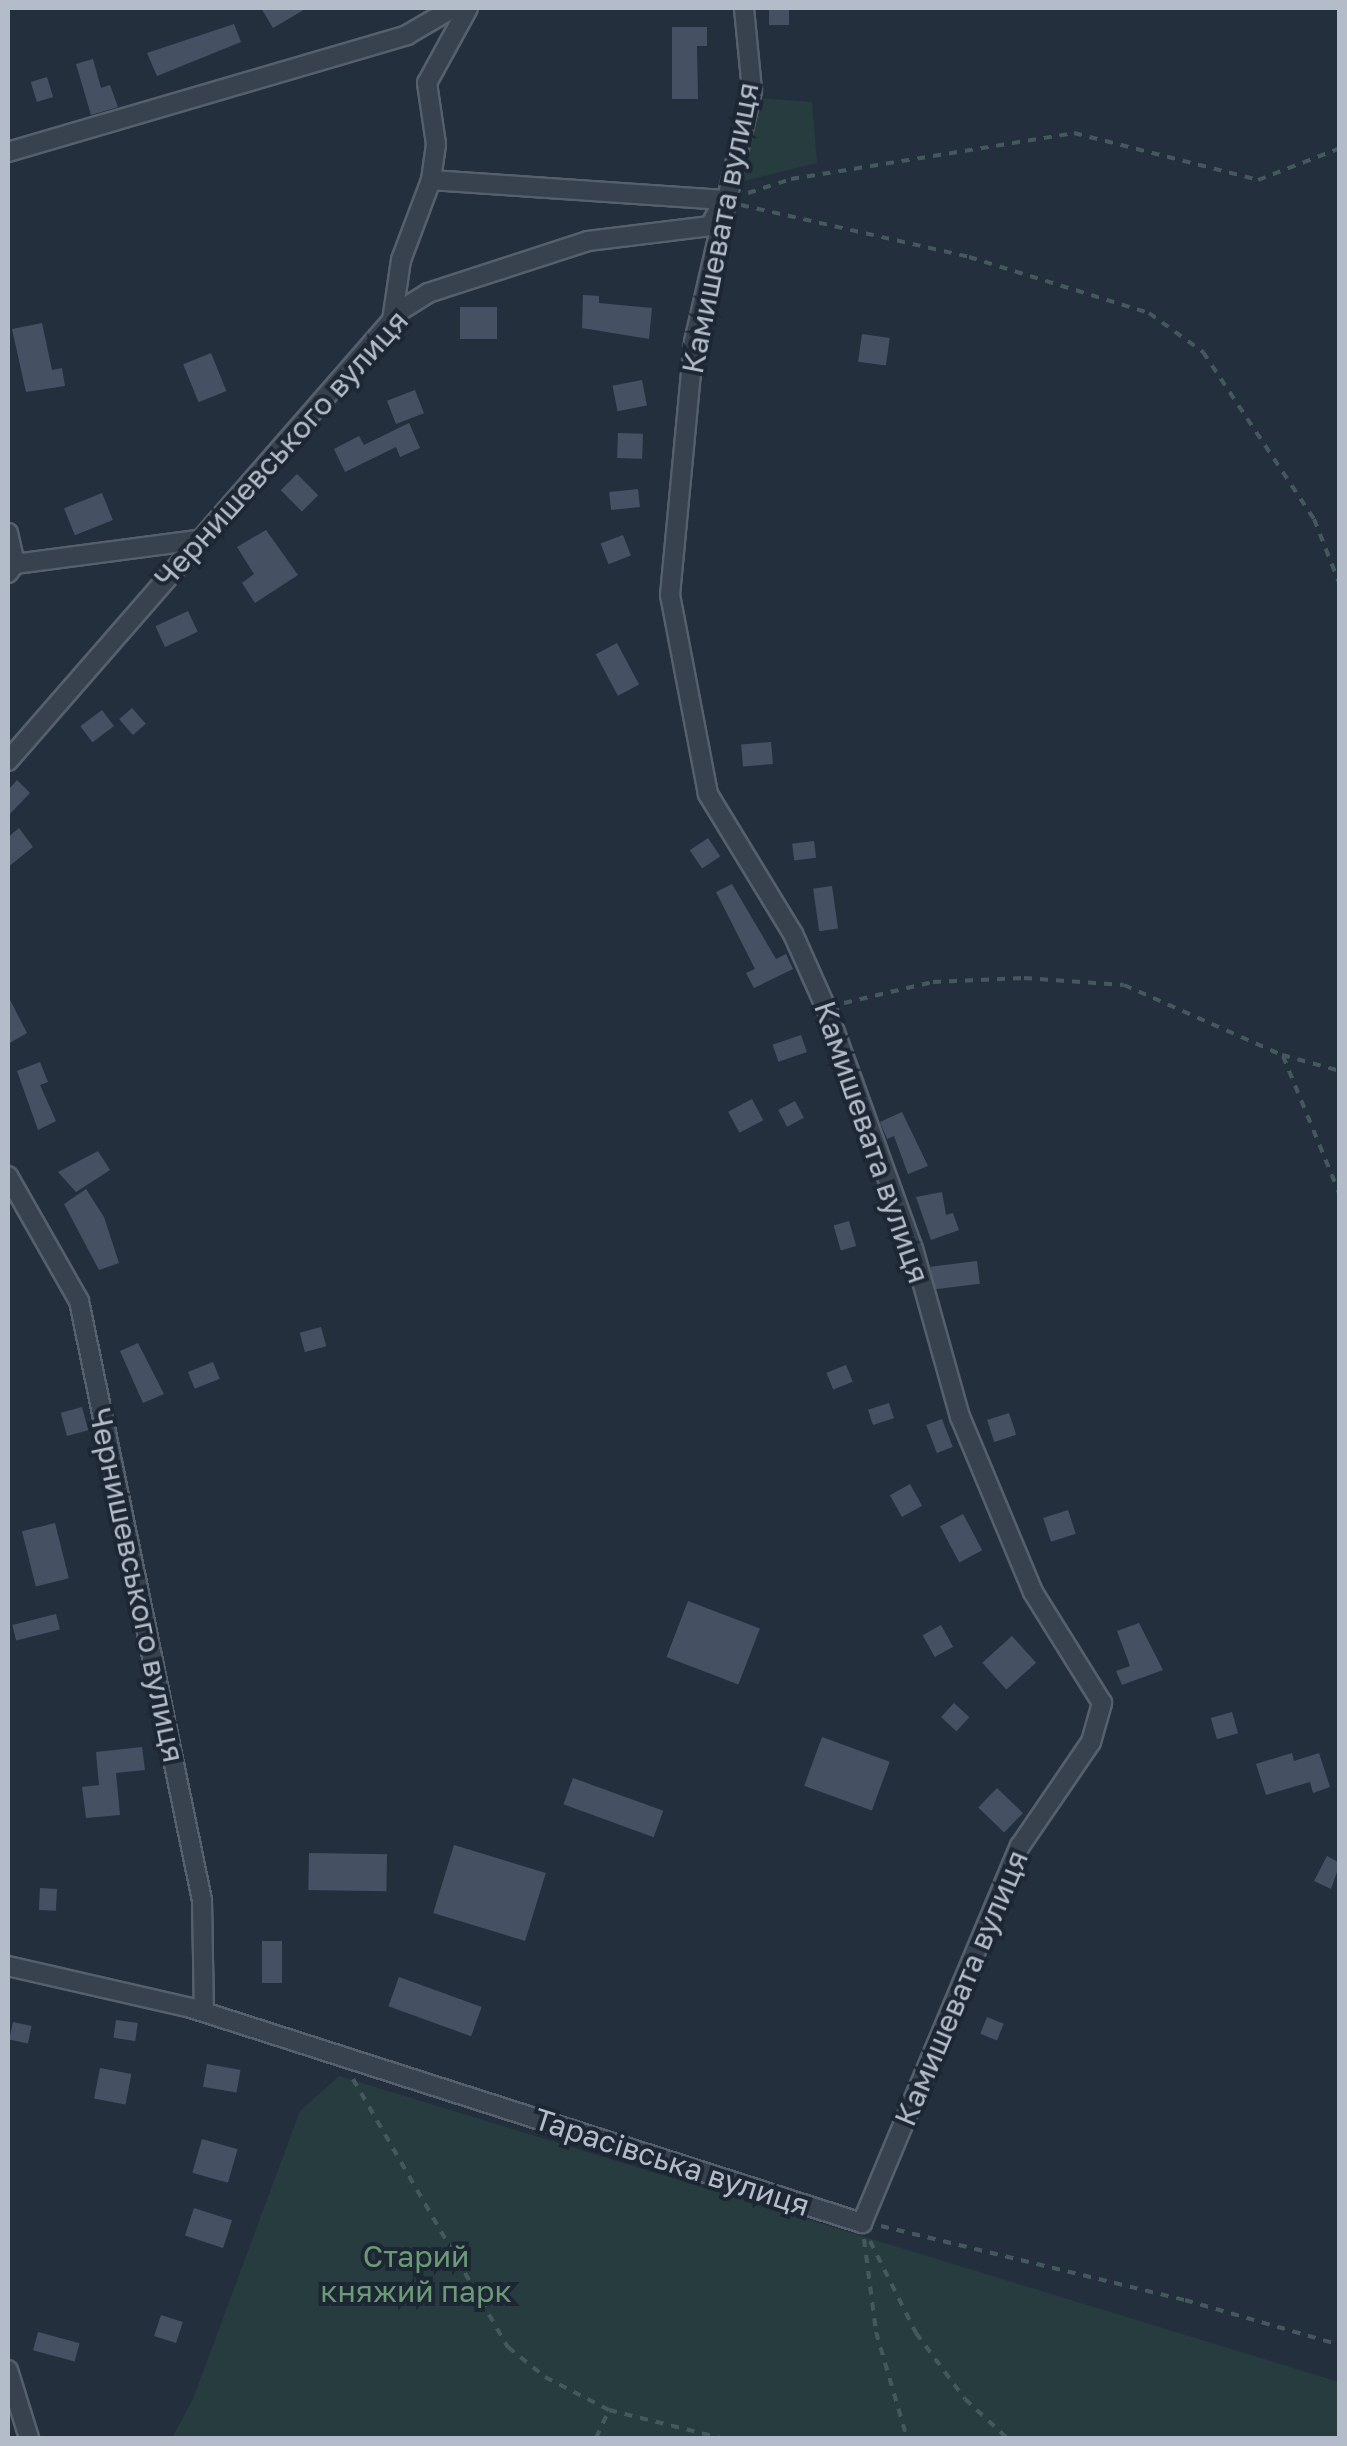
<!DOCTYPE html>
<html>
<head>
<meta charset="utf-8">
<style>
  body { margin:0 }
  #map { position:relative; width:1347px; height:2446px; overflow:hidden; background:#242f3e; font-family:"Golos Text",sans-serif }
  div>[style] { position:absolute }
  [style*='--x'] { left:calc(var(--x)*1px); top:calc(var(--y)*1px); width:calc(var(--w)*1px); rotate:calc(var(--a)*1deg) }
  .green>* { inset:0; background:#263c3f }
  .building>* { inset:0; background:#455162; transform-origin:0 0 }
  .path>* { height:4px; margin-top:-2px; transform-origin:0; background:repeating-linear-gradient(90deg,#44595c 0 8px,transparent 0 16px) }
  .roads { filter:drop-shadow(2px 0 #565f6c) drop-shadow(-2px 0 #565f6c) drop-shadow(0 2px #565f6c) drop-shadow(0 -2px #565f6c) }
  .minor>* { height:18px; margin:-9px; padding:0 9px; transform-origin:9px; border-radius:9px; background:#38414e }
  span { translate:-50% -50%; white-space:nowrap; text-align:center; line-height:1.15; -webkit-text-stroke:8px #1d2633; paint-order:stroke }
  .street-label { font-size:30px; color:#b4bcc9 }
  .park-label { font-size:30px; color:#6b9a76 }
  .frame { position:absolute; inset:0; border:10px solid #b4bcc9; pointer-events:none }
</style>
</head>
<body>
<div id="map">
  <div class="green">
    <i style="clip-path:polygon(758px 98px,812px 102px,817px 163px,740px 182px)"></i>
    <i style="clip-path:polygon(339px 2076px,1339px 2382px,1339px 2438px,172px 2438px,193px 2399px,300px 2111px)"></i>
  </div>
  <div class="building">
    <i style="clip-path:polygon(261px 8px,307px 8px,273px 28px)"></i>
    <i style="left:769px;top:8px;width:20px;height:17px"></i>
    <i style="clip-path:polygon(234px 24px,241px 42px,157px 76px,147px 53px)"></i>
    <i style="clip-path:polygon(672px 27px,707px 27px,707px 46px,697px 46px,698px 99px,672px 99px)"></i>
    <i style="clip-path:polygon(93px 59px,101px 88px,110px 85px,118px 107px,91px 115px,76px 64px)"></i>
    <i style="left:47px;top:77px;width:21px;height:17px;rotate:73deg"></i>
    <i style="clip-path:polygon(583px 295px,599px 296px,599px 303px,652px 308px,649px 339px,582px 328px)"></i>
    <i style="left:460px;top:307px;width:37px;height:32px"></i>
    <i style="clip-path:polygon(42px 323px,52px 370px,62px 368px,65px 386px,26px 392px,12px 329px)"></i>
    <i style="left:862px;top:334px;width:28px;height:28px;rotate:8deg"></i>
    <i style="left:211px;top:353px;width:41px;height:30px;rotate:68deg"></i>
    <i style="left:642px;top:380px;width:26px;height:30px;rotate:79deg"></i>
    <i style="left:415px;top:390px;width:25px;height:30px;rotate:69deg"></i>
    <i style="clip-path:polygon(409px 423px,420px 448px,400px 457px,396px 447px,345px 472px,334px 449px,359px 436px,364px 445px)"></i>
    <i style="left:618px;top:433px;width:25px;height:25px;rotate:2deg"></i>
    <i style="left:297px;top:474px;width:30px;height:23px;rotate:45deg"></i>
    <i style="left:638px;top:489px;width:18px;height:29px;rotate:84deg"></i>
    <i style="left:102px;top:493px;width:29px;height:41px;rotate:68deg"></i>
    <i style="clip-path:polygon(266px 530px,298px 575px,255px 603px,242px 583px,254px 574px,237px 547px)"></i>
    <i style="left:623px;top:535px;width:22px;height:24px;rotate:69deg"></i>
    <i style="left:188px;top:611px;width:23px;height:36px;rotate:65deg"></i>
    <i style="left:617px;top:643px;width:47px;height:24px;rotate:62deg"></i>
    <i style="left:132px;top:708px;width:21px;height:17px;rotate:49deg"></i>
    <i style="left:102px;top:710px;width:20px;height:27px;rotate:53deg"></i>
    <i style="left:771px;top:742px;width:22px;height:30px;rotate:85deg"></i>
    <i style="clip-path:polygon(17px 780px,30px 793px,8px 816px,8px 790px)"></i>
    <i style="clip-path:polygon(19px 828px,33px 847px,8px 867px,8px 837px)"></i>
    <i style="left:708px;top:838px;width:22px;height:22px;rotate:56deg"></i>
    <i style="left:814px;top:841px;width:17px;height:22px;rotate:83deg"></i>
    <i style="clip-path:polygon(732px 884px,776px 959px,786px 954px,793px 969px,754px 988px,746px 973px,755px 969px,716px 892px)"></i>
    <i style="left:832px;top:886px;width:43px;height:19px;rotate:82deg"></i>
    <i style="clip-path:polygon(8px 996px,27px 1033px,8px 1044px)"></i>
    <i style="left:801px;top:1035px;width:18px;height:30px;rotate:71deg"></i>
    <i style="clip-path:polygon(40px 1062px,48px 1082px,40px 1085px,56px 1121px,38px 1130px,17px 1071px)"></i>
    <i style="left:752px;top:1099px;width:24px;height:27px;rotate:62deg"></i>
    <i style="left:795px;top:1101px;width:19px;height:19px;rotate:62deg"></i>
    <i style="clip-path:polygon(902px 1112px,928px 1166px,908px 1174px,894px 1136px,887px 1139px,880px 1122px)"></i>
    <i style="clip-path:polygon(98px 1151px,110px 1170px,76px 1192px,58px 1172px)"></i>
    <i style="clip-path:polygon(86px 1189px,104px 1217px,119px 1263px,99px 1270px,64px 1204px)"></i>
    <i style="clip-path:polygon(942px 1192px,946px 1215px,953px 1213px,959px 1230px,931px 1240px,916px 1197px)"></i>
    <i style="left:849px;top:1221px;width:26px;height:16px;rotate:74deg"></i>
    <i style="left:977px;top:1261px;width:23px;height:47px;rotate:83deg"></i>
    <i style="left:321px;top:1327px;width:20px;height:22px;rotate:75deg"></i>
    <i style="clip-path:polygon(138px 1343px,164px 1394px,143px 1403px,120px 1351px)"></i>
    <i style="left:213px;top:1362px;width:18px;height:27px;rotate:68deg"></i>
    <i style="left:846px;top:1365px;width:18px;height:21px;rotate:68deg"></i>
    <i style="left:889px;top:1403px;width:16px;height:22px;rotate:72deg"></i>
    <i style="left:82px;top:1407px;width:24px;height:22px;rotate:75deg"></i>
    <i style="left:1009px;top:1413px;width:23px;height:23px;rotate:72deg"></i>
    <i style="left:942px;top:1419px;width:30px;height:17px;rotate:69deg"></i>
    <i style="left:910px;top:1484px;width:25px;height:23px;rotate:61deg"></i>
    <i style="left:1068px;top:1510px;width:25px;height:26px;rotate:72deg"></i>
    <i style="left:963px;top:1514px;width:41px;height:26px;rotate:62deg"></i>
    <i style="left:55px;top:1523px;width:57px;height:34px;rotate:76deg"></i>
    <i style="left:688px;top:1601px;width:77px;height:60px;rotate:21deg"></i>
    <i style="left:56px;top:1614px;width:16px;height:45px;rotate:76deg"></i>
    <i style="clip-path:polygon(1139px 1623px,1163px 1670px,1122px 1685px,1116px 1671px,1130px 1666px,1117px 1631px)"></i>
    <i style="left:941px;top:1625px;width:25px;height:21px;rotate:61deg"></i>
    <i style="left:1012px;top:1636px;width:36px;height:40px;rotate:48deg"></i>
    <i style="left:954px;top:1703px;width:21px;height:19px;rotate:43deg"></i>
    <i style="left:1232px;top:1712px;width:22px;height:22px;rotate:74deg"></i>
    <i style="left:822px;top:1737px;width:72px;height:52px;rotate:20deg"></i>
    <i style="clip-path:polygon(142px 1747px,145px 1770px,116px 1773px,120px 1815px,86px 1818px,82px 1787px,99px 1785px,96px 1752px)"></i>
    <i style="clip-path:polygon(1292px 1753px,1294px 1761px,1319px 1753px,1330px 1787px,1313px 1793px,1310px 1782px,1266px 1795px,1256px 1764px)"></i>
    <i style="left:573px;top:1778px;width:96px;height:28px;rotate:20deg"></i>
    <i style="left:997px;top:1788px;width:36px;height:27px;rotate:44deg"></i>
    <i style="left:454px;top:1845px;width:96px;height:71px;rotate:17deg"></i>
    <i style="left:309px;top:1853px;width:78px;height:37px;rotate:1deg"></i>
    <i style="clip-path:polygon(1327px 1856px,1340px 1863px,1331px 1889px,1314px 1881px)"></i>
    <i style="left:40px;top:1888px;width:17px;height:22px;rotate:3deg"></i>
    <i style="left:262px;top:1941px;width:20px;height:42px"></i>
    <i style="left:399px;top:1977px;width:88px;height:31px;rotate:20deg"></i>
    <i style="left:987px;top:2017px;width:18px;height:18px;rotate:22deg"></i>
    <i style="left:116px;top:2020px;width:22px;height:18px;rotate:8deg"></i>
    <i style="left:13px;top:2022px;width:19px;height:18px;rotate:12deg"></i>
    <i style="left:207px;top:2064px;width:34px;height:23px;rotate:10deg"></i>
    <i style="left:100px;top:2068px;width:32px;height:31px;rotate:11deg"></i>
    <i style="left:202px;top:2139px;width:37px;height:35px;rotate:16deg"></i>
    <i style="left:194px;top:2208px;width:40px;height:29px;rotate:18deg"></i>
    <i style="left:161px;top:2315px;width:23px;height:22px;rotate:18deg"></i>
    <i style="left:38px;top:2332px;width:43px;height:19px;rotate:15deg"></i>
  </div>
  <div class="path">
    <i style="--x:748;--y:193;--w:45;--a:-18"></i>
    <i style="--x:791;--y:179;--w:287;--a:-9.2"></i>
    <i style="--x:1074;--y:133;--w:190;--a:14.3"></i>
    <i style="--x:1258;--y:180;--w:88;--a:-21.3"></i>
    <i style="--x:741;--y:205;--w:234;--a:12.8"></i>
    <i style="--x:969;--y:257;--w:189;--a:17.3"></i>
    <i style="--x:1149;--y:313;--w:67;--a:35.8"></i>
    <i style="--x:1203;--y:352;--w:201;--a:56.4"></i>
    <i style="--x:1314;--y:519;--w:71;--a:68.5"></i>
    <i style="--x:844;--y:1003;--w:91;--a:-13.3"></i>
    <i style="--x:933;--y:982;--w:91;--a:-2.5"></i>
    <i style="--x:1024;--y:978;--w:100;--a:4"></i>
    <i style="--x:1124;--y:985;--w:173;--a:23.9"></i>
    <i style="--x:1282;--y:1055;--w:60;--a:15.4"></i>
    <i style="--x:1283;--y:1056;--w:150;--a:67.7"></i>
    <i style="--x:353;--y:2079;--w:310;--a:60"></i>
    <i style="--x:508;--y:2347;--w:48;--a:39"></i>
    <i style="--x:545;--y:2377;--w:72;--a:27.3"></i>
    <i style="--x:609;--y:2410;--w:115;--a:14"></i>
    <i style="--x:881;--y:2226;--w:313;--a:13.7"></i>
    <i style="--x:1185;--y:2300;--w:161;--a:16.2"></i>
    <i style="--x:864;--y:2239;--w:94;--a:82.6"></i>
    <i style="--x:876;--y:2332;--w:110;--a:73.7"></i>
    <i style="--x:870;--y:2241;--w:103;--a:63.4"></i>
    <i style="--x:916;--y:2333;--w:82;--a:53.4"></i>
    <i style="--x:965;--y:2399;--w:57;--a:42.9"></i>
    <i style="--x:596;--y:2438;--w:31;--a:-65"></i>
  </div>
  <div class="roads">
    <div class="minor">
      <i style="--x:8;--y:152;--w:416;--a:-16.3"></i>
      <i style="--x:407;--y:35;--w:53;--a:-30.4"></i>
      <i style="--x:392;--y:321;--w:62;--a:-81.6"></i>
      <i style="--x:401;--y:260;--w:85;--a:-69.4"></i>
      <i style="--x:431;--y:180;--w:36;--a:-82"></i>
      <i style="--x:436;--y:144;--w:62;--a:-98.4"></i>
      <i style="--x:427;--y:83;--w:85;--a:-61.3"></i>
      <i style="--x:8;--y:533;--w:32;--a:77"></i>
      <i style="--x:8;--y:573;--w:11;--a:-52"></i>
      <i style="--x:15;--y:564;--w:184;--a:-7.5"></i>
      <i style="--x:8;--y:761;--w:598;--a:-48.93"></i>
      <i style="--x:401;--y:310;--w:32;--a:-32"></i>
      <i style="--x:428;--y:293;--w:168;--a:-18"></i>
      <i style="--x:588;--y:241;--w:123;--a:-7"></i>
      <i style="--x:710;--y:226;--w:30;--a:-62"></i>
      <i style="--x:724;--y:200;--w:294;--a:-176.1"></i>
      <i style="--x:8;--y:1176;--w:144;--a:60.4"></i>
      <i style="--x:79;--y:1301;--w:611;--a:78.4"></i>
      <i style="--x:202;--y:1900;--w:112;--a:89"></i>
      <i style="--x:8;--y:1966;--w:188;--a:12.9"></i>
      <i style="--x:191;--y:2008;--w:705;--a:17.77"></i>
      <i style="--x:862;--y:2223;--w:409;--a:-67.3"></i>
      <i style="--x:1020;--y:1846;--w:126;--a:-55.7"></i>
      <i style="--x:1091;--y:1742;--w:41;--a:-74.2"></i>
      <i style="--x:1102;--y:1703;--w:131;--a:-121.9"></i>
      <i style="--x:1033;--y:1592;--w:190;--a:-112.6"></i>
      <i style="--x:960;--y:1417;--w:174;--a:-105.6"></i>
      <i style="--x:913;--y:1249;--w:256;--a:-109.8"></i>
      <i style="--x:826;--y:1008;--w:81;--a:-114"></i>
      <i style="--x:793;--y:934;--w:164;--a:-121.3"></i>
      <i style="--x:708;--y:794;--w:203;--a:-100.8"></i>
      <i style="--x:670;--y:595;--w:254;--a:-84.6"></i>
      <i style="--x:694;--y:342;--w:259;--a:-77"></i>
      <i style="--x:752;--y:90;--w:82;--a:-95.6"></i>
      <i style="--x:8;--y:2370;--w:71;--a:72.8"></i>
    </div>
  </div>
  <div class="street-label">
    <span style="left:720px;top:228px;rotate:-79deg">Камишевата вулиця</span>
    <span style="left:281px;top:449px;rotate:-48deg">Чернишевського вулиця</span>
    <span style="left:872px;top:1142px;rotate:71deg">Камишевата вулиця</span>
    <span style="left:137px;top:1585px;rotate:78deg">Чернишевського вулиця</span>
    <span style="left:961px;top:1988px;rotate:-67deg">Камишевата вулиця</span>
    <span style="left:672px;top:2162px;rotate:18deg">Тарасівська вулиця</span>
  </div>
  <div class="park-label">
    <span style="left:416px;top:2273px">Старий<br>княжий парк</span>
  </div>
  <div class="frame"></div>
</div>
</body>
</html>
